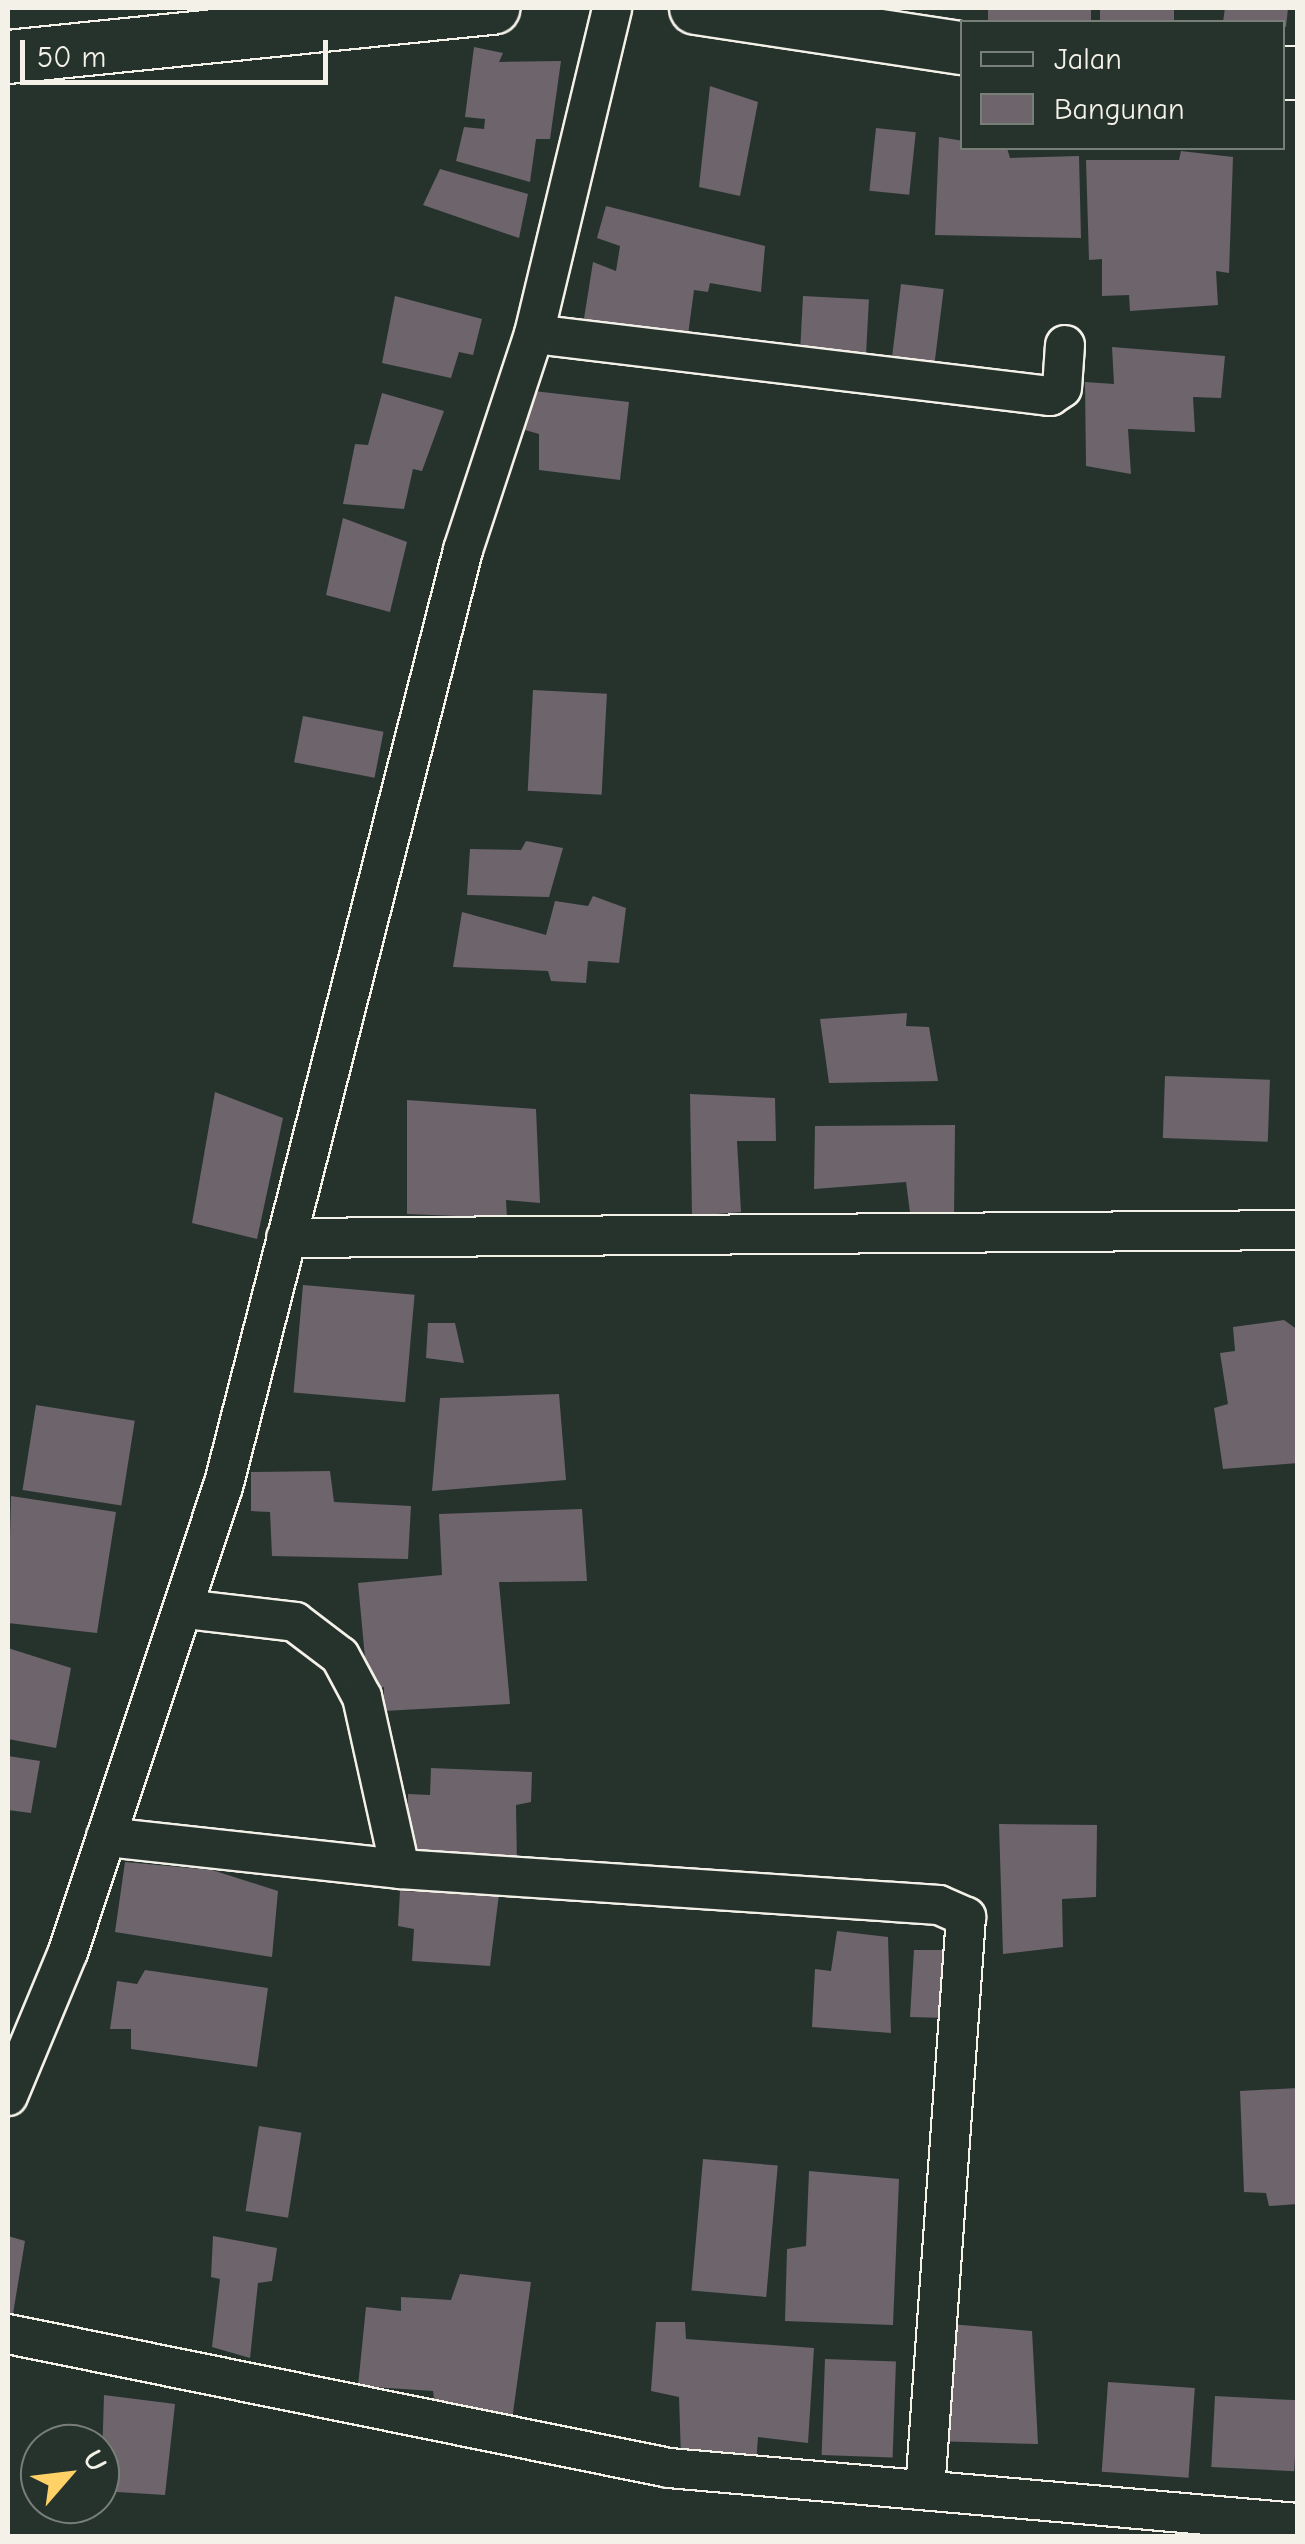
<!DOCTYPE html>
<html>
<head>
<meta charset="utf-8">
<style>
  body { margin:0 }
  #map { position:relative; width:1305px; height:2544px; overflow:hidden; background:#26332d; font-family:"Comic Neue",sans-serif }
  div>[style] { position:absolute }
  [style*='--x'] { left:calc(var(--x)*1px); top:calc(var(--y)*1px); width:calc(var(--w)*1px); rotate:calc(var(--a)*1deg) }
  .building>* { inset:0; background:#6d646c; transform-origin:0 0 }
  .roads { filter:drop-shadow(2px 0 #f4f1e8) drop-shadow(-2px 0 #f4f1e8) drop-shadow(0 2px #f4f1e8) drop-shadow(0 -2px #f4f1e8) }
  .street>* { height:38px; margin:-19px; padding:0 19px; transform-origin:19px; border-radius:19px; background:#26332d }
  .secondary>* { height:52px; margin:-26px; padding:0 26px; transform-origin:26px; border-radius:26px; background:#26332d }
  span { translate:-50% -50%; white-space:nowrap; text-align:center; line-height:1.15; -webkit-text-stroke:10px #26332d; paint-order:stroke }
  .frame { position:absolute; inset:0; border:10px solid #f4f1e8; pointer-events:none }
  .legend { position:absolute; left:960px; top:20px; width:325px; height:130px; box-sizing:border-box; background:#26332d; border:2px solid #787f78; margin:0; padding:12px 18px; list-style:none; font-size:30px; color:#f4f1e8 }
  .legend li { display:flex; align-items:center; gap:20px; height:50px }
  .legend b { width:50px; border:2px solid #787f78 }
  .north { position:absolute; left:20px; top:2424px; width:100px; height:100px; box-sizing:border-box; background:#26332d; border:2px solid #787f78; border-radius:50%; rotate:62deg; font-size:28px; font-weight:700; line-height:40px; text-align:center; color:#f4f1e8 }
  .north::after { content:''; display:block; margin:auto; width:35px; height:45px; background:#ffd166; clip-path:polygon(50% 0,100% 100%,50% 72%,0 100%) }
  .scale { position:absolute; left:20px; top:40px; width:308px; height:45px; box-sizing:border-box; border:5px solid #f4f1e8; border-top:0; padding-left:12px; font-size:30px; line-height:35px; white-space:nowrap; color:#f4f1e8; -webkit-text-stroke:8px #26332d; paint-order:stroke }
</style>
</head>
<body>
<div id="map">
  <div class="building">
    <i style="left:988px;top:8px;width:103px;height:14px"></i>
    <i style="left:1100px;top:8px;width:74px;height:14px"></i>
    <i style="clip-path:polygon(1225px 8px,1288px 8px,1286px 27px,1223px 22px)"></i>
    <i style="clip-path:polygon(474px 47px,503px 53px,499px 62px,561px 61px,550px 139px,536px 139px,530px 182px,456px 161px,464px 127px,484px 129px,485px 119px,465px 117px)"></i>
    <i style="clip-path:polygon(710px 86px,758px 102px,740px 196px,699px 187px)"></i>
    <i style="left:876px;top:128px;width:40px;height:63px;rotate:6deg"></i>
    <i style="clip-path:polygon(939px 137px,1007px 148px,1010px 158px,1079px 156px,1081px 238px,935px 235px)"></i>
    <i style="clip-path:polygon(1181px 151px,1233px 157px,1229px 273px,1216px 271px,1218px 305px,1130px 311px,1129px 295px,1102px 296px,1102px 259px,1089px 260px,1086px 160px,1179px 160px)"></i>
    <i style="clip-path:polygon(440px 169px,528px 194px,519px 238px,423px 205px)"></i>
    <i style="clip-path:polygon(606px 206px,765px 246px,761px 292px,710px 283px,708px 292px,694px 290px,686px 350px,582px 331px,593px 262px,616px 271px,620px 246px,597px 238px)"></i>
    <i style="left:901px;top:284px;width:43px;height:83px;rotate:7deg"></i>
    <i style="clip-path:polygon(395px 296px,482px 319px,473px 355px,459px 352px,451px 378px,382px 363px)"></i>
    <i style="left:803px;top:296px;width:66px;height:63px;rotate:3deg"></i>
    <i style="clip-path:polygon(1112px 347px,1225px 356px,1221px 398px,1193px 397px,1195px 432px,1128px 429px,1131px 474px,1086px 466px,1085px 382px,1114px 384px)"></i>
    <i style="clip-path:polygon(525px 390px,629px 402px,620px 480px,539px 470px,539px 434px,518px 428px)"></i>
    <i style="clip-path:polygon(382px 393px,444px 411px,422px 471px,413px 469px,404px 509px,343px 504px,355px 444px,368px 445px)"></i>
    <i style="clip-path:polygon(343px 518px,407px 542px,390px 612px,326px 595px)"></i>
    <i style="left:533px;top:690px;width:74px;height:101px;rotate:3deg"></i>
    <i style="left:303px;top:716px;width:82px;height:47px;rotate:11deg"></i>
    <i style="clip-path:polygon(526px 841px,563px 848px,549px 897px,467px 895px,470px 849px,521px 850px)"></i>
    <i style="clip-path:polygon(593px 896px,626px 908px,619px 963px,588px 961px,586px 983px,551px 981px,548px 971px,453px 967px,462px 912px,546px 935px,555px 901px,588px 906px)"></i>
    <i style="clip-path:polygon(907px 1013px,906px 1026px,929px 1027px,938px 1081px,829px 1083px,820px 1019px)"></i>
    <i style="left:1165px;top:1076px;width:105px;height:62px;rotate:2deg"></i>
    <i style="clip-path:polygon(215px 1092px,283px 1118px,257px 1239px,192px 1223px)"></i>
    <i style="clip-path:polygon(690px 1094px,775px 1098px,776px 1141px,737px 1141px,741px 1212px,692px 1216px)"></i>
    <i style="clip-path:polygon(407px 1100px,536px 1109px,540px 1203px,506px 1200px,507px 1218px,407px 1214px)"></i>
    <i style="clip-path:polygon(955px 1125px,954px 1219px,911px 1220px,906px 1182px,814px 1189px,815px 1126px)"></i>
    <i style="left:303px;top:1285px;width:112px;height:108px;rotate:5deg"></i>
    <i style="clip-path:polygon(1284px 1320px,1298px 1330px,1298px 1463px,1223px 1469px,1214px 1408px,1228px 1404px,1220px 1353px,1235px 1351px,1233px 1327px)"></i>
    <i style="clip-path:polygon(428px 1323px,455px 1323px,464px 1363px,426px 1358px)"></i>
    <i style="clip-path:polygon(559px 1394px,566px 1480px,432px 1491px,440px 1398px)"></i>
    <i style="left:36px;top:1405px;width:100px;height:86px;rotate:9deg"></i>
    <i style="clip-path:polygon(330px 1471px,334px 1502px,411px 1506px,408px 1559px,272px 1556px,270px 1512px,251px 1511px,251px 1472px)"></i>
    <i style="clip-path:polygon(11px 1496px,116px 1512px,97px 1633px,8px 1623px)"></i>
    <i style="clip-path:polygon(582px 1509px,587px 1581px,499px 1582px,510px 1704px,384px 1711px,384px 1687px,368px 1690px,358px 1583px,442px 1575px,439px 1514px)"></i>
    <i style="clip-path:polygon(8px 1648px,71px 1668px,56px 1748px,8px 1739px)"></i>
    <i style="clip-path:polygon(8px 1756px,40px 1761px,31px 1813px,8px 1810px)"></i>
    <i style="clip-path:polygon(431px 1768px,532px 1772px,531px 1802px,516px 1805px,517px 1867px,407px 1860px,408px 1794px,430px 1795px)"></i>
    <i style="clip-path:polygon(999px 1824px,1097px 1825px,1096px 1897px,1062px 1899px,1063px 1947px,1003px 1954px)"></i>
    <i style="clip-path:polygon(125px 1862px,212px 1870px,278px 1891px,272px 1957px,115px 1932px)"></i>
    <i style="clip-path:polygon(400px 1891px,499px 1894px,490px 1966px,412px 1961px,414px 1929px,398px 1926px)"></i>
    <i style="clip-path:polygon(837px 1931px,888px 1937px,891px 2033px,812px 2027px,815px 1969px,831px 1971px)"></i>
    <i style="clip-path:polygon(914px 1950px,945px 1950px,948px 2018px,910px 2017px)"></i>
    <i style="clip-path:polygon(145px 1970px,268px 1988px,257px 2067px,131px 2049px,131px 2029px,110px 2029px,117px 1981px,137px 1984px)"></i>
    <i style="clip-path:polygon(1298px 2088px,1298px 2204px,1269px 2206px,1266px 2193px,1244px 2192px,1240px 2091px)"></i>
    <i style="left:259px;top:2126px;width:43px;height:86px;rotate:9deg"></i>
    <i style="left:703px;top:2159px;width:75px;height:132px;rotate:5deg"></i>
    <i style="clip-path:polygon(809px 2171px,899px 2179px,893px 2325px,785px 2321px,787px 2249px,806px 2246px)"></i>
    <i style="clip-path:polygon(8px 2236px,25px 2241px,11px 2326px,8px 2325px)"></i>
    <i style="clip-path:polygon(213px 2236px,277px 2248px,272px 2281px,258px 2283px,250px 2358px,212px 2347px,220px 2279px,211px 2277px)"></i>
    <i style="clip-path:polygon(460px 2274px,531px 2282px,512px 2420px,436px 2412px,433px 2391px,358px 2386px,366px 2307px,401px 2311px,401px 2297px,451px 2300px)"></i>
    <i style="clip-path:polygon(656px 2322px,685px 2322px,686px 2339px,814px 2348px,808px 2443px,758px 2437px,756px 2464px,681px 2458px,679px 2397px,651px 2391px)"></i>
    <i style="clip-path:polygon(938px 2323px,1032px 2331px,1038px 2444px,932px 2441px)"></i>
    <i style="left:825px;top:2359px;width:71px;height:96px;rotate:2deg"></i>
    <i style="left:1108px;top:2382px;width:87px;height:90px;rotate:4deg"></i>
    <i style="clip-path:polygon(104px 2395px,175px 2404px,165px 2495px,101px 2491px)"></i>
    <i style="left:1215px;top:2396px;width:83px;height:71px;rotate:3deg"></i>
  </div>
  <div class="roads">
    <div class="street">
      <i style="--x:534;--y:334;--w:520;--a:6.85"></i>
      <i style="--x:1050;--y:396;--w:14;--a:-34"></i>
      <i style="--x:1062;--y:388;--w:43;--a:-86"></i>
      <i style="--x:286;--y:1238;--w:1012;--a:-0.45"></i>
      <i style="--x:185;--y:1609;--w:111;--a:6.7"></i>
      <i style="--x:295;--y:1622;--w:56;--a:37.1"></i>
      <i style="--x:340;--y:1656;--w:47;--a:61.8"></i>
      <i style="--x:362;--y:1697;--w:176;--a:77.5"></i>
      <i style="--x:106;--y:1837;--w:296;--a:6.2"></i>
      <i style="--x:400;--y:1869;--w:540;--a:3.82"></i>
      <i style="--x:939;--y:1905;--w:30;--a:24"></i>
      <i style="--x:966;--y:1917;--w:574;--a:94.09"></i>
      <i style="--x:8;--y:2096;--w:156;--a:-67.4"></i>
      <i style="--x:68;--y:1952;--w:490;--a:-71.6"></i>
      <i style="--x:223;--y:1487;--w:967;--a:-75.63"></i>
      <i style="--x:463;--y:550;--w:227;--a:-71.8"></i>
      <i style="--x:534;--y:334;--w:335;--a:-76.5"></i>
      <i style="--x:8;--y:2334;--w:674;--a:11.46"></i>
      <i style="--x:669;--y:2468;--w:631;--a:5"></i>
    </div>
    <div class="secondary">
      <i style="--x:696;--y:8;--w:269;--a:8.6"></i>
      <i style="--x:8;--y:57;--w:488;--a:-5.8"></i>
      <i style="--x:1282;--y:73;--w:16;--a:0"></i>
    </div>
  </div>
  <div class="frame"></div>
  <ul class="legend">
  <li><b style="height:12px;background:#26332d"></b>Jalan</li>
  <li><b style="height:28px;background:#6d646c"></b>Bangunan</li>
  </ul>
  <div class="north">U</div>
  <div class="scale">50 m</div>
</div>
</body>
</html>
